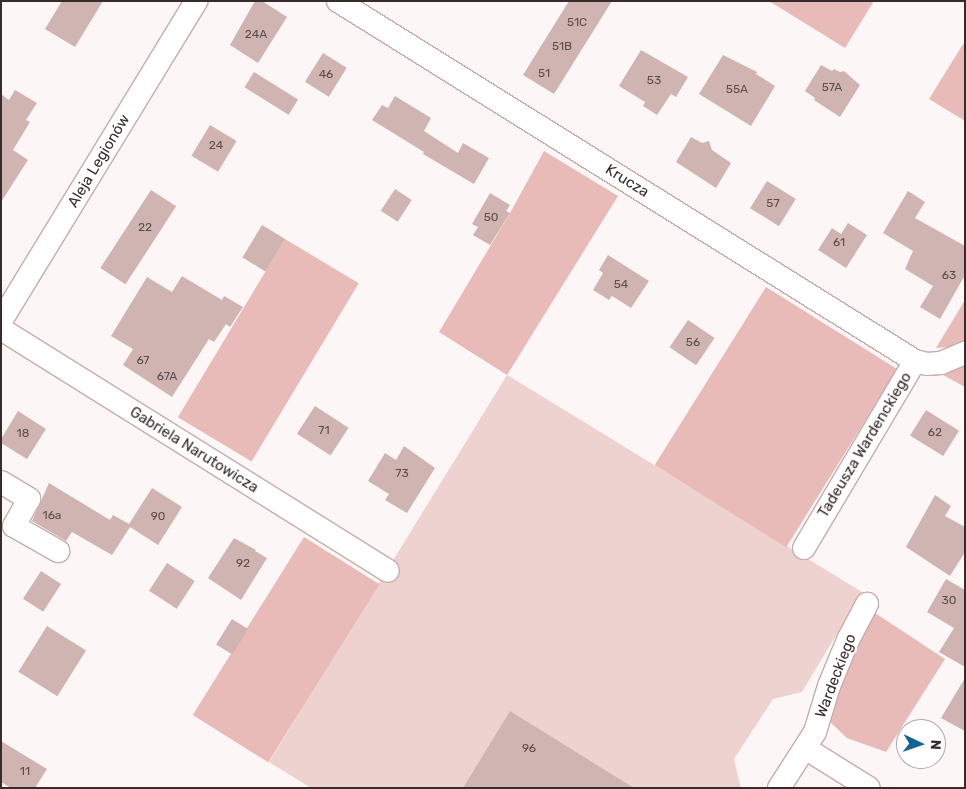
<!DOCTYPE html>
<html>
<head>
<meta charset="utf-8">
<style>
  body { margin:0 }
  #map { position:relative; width:966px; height:789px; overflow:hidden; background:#fcf6f6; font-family:Rubik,sans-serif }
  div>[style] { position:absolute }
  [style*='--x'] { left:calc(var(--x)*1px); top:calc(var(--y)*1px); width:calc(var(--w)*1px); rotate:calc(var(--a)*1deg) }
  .green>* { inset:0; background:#eed2d0 }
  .forest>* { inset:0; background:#e8bbb8; transform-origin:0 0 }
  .building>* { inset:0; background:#cfb4b2; transform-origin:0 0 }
  .roads { filter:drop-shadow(1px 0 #c7adab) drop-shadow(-1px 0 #c7adab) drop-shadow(0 1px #c7adab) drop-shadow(0 -1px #c7adab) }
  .minor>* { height:22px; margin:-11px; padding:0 11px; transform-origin:11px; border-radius:11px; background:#fff }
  span { translate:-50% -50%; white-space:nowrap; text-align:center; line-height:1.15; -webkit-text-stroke:5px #fff; paint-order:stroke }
  .number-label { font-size:12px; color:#5c4e4d }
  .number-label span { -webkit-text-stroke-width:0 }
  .street-label { font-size:15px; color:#362c2b }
  .frame { position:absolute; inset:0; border:2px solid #362c2b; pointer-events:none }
  .north { position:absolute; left:896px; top:719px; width:50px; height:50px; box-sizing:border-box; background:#fff; border:1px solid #afabaa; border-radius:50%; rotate:93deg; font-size:14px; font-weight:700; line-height:20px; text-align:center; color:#362c2b }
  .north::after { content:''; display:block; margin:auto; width:18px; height:22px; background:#106596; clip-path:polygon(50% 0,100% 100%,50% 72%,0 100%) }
</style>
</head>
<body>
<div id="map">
  <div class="green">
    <i style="clip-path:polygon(507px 375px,862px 592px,802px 692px,773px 699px,734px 759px,741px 788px,311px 788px,269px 762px)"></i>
  </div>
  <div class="forest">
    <i style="clip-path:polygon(769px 1px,874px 1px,845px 48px)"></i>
    <i style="clip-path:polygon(965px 41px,965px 121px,929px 99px)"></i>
    <i style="clip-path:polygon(544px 151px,618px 196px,507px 375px,439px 332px,510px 213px)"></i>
    <i style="left:285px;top:239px;width:86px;height:208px;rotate:31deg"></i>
    <i style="left:766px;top:287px;width:155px;height:210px;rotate:32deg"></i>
    <i style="clip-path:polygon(965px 300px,965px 346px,936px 348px)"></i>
    <i style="clip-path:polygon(965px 366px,965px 387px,943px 375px)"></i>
    <i style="left:304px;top:537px;width:89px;height:210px;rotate:32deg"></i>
    <i style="clip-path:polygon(875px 613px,945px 659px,886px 752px,847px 738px,829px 721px,837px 676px)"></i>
  </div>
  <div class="building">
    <i style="clip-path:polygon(62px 1px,103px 1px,75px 47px,45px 29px)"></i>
    <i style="clip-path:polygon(255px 1px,262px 1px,287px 17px,258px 63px,230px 45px)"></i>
    <i style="clip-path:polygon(569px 1px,612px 1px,554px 94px,523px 75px)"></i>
    <i style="clip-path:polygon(641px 50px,688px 77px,676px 97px,671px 94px,657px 115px,643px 106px,645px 102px,619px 86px)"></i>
    <i style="left:323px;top:53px;width:28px;height:34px;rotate:32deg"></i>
    <i style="clip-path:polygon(723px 55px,757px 72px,756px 74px,775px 86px,751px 126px,699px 94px)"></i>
    <i style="clip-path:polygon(821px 65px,832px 71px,834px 69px,840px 72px,844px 71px,860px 85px,840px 117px,814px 100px,815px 98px,805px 91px)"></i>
    <i style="left:254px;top:72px;width:52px;height:18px;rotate:32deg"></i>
    <i style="clip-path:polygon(15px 90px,37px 103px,26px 120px,30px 122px,13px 150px,28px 160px,1px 202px,1px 94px,9px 100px)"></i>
    <i style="clip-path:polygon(395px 96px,431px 118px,424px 131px,458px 153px,463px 143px,489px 158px,474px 184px,423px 154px,424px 152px,372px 120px,382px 105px,388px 108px)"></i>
    <i style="left:210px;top:125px;width:31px;height:36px;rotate:31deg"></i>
    <i style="clip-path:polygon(691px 137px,702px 143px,709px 141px,712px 150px,731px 163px,716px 188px,676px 162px)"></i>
    <i style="left:767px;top:181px;width:34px;height:32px;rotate:32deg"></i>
    <i style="left:395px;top:189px;width:20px;height:26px;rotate:33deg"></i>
    <i style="left:151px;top:190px;width:30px;height:93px;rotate:33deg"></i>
    <i style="clip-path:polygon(908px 191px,925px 202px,915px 218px,965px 246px,965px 275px,940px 319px,920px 307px,933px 286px,905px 269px,913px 251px,883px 233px)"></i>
    <i style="clip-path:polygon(490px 193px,510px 205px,506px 211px,510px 213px,490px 245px,473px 235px,478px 227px,472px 224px)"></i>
    <i style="clip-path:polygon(848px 223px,867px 235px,846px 268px,818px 250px,832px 228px,841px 234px)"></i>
    <i style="left:262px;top:225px;width:27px;height:38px;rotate:31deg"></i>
    <i style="clip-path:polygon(608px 255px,649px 281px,631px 308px,612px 296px,609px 300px,593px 290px,603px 273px,599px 270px)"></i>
    <i style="clip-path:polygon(182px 276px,222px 300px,224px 296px,243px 307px,230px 327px,226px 324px,214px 342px,209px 339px,172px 397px,123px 365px,133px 349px,111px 336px,147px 277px,172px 292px)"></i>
    <i style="left:688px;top:320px;width:32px;height:33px;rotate:34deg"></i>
    <i style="left:315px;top:406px;width:40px;height:33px;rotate:33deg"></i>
    <i style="left:926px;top:410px;width:39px;height:30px;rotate:32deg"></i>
    <i style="clip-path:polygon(18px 411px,46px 429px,27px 459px,1px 443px,1px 439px)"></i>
    <i style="clip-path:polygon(404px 446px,435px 468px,407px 513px,385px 500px,389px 494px,368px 481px,385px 453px,396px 460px)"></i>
    <i style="clip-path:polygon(49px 483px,110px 520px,113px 515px,129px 524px,152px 488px,182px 507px,158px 545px,130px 527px,112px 555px,72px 532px,66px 541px,32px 521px)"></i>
    <i style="clip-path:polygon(935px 495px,951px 506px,945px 516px,965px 527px,965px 552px,950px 576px,906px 547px)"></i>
    <i style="clip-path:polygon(234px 538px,256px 550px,255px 551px,267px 558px,241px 600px,208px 578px)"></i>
    <i style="left:167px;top:563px;width:33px;height:33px;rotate:33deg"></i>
    <i style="left:41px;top:571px;width:24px;height:33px;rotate:33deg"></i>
    <i style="clip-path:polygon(946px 579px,965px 590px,965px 667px,939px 652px,954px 628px,927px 612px)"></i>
    <i style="left:232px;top:619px;width:19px;height:30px;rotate:32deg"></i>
    <i style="left:47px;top:626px;width:46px;height:54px;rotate:32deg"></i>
    <i style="clip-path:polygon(965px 678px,965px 731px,941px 718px)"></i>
    <i style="clip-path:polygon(510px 711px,634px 788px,463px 788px)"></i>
    <i style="clip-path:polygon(1px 741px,47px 769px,35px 788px,11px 788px,1px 782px)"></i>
  </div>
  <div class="roads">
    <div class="minor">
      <i style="--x:338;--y:1;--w:680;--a:31.96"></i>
      <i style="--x:1;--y:321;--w:375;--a:-58.6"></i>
      <i style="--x:1;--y:329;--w:456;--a:32"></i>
      <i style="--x:1;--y:482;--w:33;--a:31"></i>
      <i style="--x:29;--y:499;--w:31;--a:119"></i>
      <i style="--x:14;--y:526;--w:51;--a:29.6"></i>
      <i style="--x:804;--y:548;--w:217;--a:-59.3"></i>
      <i style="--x:915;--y:361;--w:12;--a:14"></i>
      <i style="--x:927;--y:364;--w:14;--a:-4"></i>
      <i style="--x:941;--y:363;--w:26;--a:-23"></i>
      <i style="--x:805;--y:748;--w:75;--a:32"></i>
      <i style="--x:779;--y:788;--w:67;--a:-57.3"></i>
      <i style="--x:815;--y:732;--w:48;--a:-73.1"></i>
      <i style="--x:829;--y:686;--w:50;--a:-67.6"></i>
      <i style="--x:848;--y:640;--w:41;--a:-62.2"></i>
    </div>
  </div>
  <div class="number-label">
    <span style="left:577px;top:23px">51C</span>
    <span style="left:256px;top:35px">24A</span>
    <span style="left:562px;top:47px">51B</span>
    <span style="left:544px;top:74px">51</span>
    <span style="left:326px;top:75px">46</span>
    <span style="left:654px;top:81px">53</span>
    <span style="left:832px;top:88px">57A</span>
    <span style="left:737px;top:90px">55A</span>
    <span style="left:216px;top:146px">24</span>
    <span style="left:773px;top:204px">57</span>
    <span style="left:491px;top:218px">50</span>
    <span style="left:145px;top:228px">22</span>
    <span style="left:839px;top:243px">61</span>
    <span style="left:949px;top:276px">63</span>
    <span style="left:621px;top:285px">54</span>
    <span style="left:693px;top:343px">56</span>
    <span style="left:143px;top:361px">67</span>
    <span style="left:167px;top:377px">67A</span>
    <span style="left:324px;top:431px">71</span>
    <span style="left:935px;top:433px">62</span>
    <span style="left:23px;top:434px">18</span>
    <span style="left:402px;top:474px">73</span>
    <span style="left:52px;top:516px">16a</span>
    <span style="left:158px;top:517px">90</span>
    <span style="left:243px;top:564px">92</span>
    <span style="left:949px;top:601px">30</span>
    <span style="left:529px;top:749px">96</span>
    <span style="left:25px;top:772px">11</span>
  </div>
  <div class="street-label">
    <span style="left:99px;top:161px;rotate:-59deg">Aleja Legionów</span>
    <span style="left:627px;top:181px;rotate:32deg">Krucza</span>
    <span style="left:865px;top:445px;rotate:-59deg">Tadeusza Wardenckiego</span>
    <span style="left:194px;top:450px;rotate:32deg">Gabriela Narutowicza</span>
    <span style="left:836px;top:676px;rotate:-69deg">Wardeckiego</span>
  </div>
  <div class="frame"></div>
  <div class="north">N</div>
</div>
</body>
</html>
